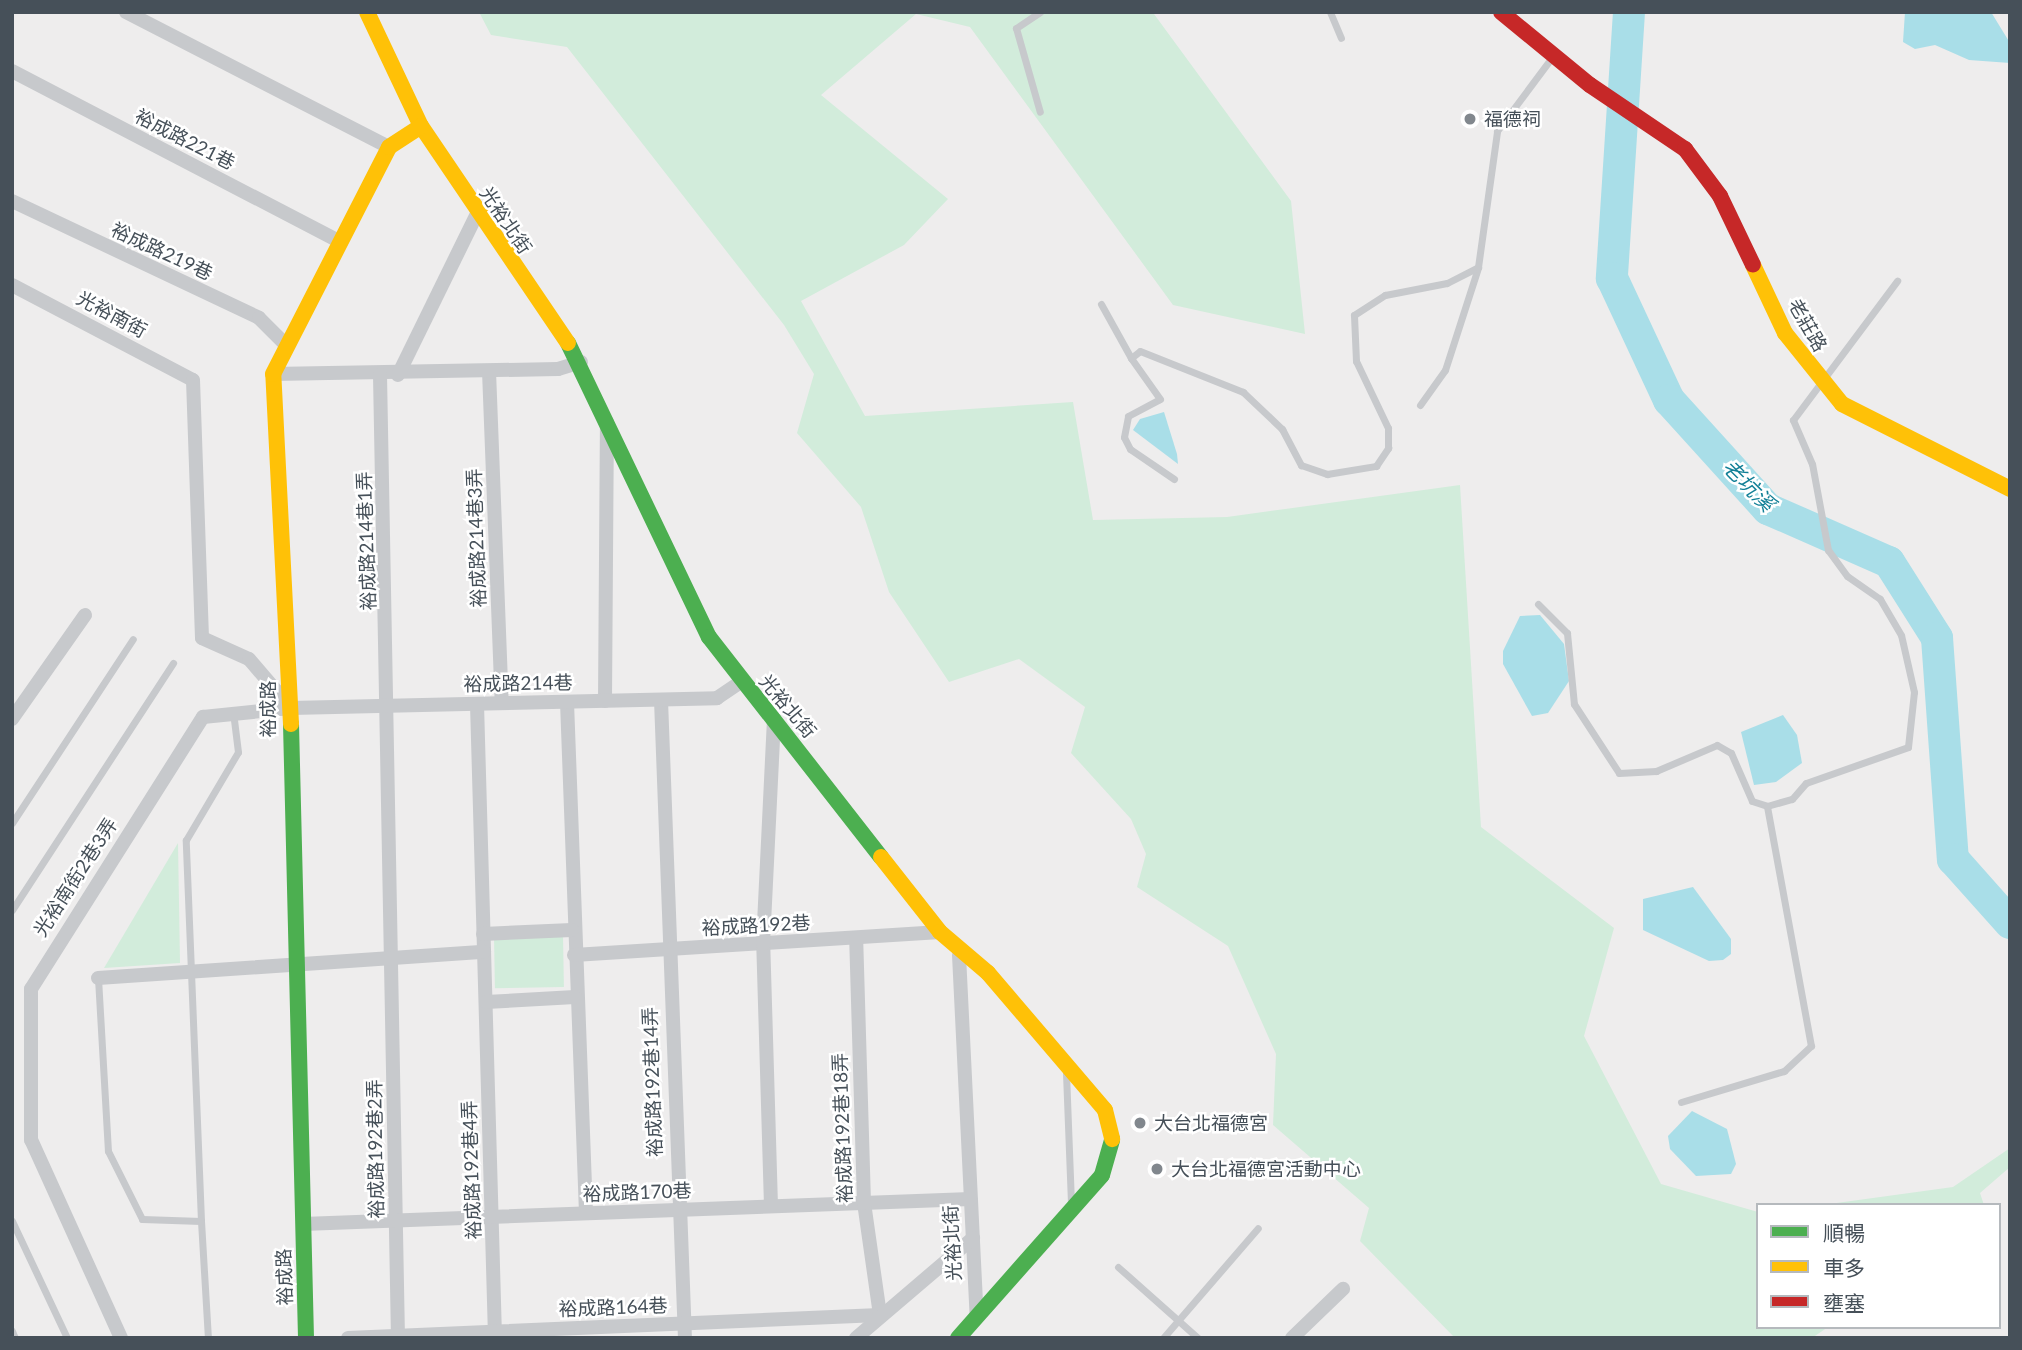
<!DOCTYPE html>
<html>
<head>
<meta charset="utf-8">
<style>
  body { margin:0 }
  #map { position:relative; width:2022px; height:1350px; overflow:hidden; background:#eeeded; font-family:Lato,"Noto Sans TC",sans-serif }
  div>[style] { position:absolute }
  [style*='--x'] { left:calc(var(--x)*1px); top:calc(var(--y)*1px); width:calc(var(--w)*1px); rotate:calc(var(--a)*1deg) }
  .green>* { inset:0; background:#d2ecdb; transform-origin:0 0 }
  .water>* { inset:0; background:#a9dee8 }
  .river>* { height:32px; margin:-16px; padding:0 16px; transform-origin:16px; border-radius:16px; background:#a9dee8 }
  .lane>* { height:7px; margin:-3.5px; padding:0 3.5px; transform-origin:3.5px; border-radius:3.5px; background:#c7c9cc }
  .street>* { height:14px; margin:-7px; padding:0 7px; transform-origin:7px; border-radius:7px; background:#c7c9cc }
  .fast>* { height:16px; margin:-8px; padding:0 8px; transform-origin:8px; border-radius:8px; background:#4caf50 }
  .slow>* { height:16px; margin:-8px; padding:0 8px; transform-origin:8px; border-radius:8px; background:#ffc107 }
  .jam>* { height:16px; margin:-8px; padding:0 8px; transform-origin:8px; border-radius:8px; background:#c62828 }
  .dots>* { width:19px; height:19px; translate:-50% -50%; box-sizing:border-box; border:4px solid #fff; border-radius:50% }
  span { translate:-50% -50%; white-space:nowrap; text-align:center; line-height:1.15; -webkit-text-stroke:5px #fff; paint-order:stroke }
  .poi-label { font-size:19px; color:#465059 }
  .left { translate:0 -50%; text-align:left }
  .street-label { font-size:19px; color:#465059 }
  .water-label { font-size:21px; color:#138097; font-style:italic }
  .frame { position:absolute; inset:0; border:14px solid #465059; pointer-events:none }
  .legend { position:absolute; left:1756px; top:1203px; width:245px; height:126px; box-sizing:border-box; background:#fff; border:2px solid #b5b9bd; margin:0; padding:9px 12px; list-style:none; font-size:21px; color:#465059 }
  .legend li { display:flex; align-items:center; gap:14px; height:35px }
  .legend b { width:35px; border:2px solid #b5b9bd }
</style>
</head>
<body>
<div id="map">
  <div class="green">
    <i style="clip-path:polygon(479px 12px,1154px 14px,1291px 201px,1305px 334px,1173px 305px,970px 27px,916px 14px,821px 95px,948px 199px,904px 245px,801px 301px,865px 416px,1073px 402px,1093px 520px,1227px 517px,1460px 485px,1481px 827px,1614px 928px,1584px 1036px,1661px 1184px,1758px 1212px,1758px 1327px,1828px 1327px,1812px 1338px,1455px 1338px,1360px 1241px,1369px 1208px,1273px 1125px,1276px 1054px,1228px 946px,1137px 887px,1146px 854px,1131px 819px,1071px 753px,1085px 707px,1019px 659px,949px 682px,889px 592px,861px 507px,797px 433px,814px 374px,784px 325px,567px 47px,491px 35px)"></i>
    <i style="clip-path:polygon(178px 843px,180px 963px,104px 968px)"></i>
    <i style="left:563px;top:935px;width:52px;height:69px;rotate:89deg"></i>
    <i style="clip-path:polygon(2010px 1148px,2010px 1167px,1980px 1193px,1984px 1205px,1822px 1205px,1953px 1187px)"></i>
  </div>
  <div class="water">
    <i style="clip-path:polygon(1905px 12px,1991px 12px,2010px 43px,2010px 63px,1969px 60px,1935px 45px,1915px 49px,1903px 42px)"></i>
    <i style="clip-path:polygon(1164px 412px,1177px 454px,1178px 464px,1133px 430px,1140px 419px)"></i>
    <i style="clip-path:polygon(1540px 615px,1564px 644px,1569px 681px,1548px 713px,1532px 716px,1503px 664px,1503px 651px,1520px 616px)"></i>
    <i style="clip-path:polygon(1783px 715px,1797px 735px,1802px 763px,1776px 782px,1754px 785px,1741px 732px)"></i>
    <i style="clip-path:polygon(1693px 887px,1731px 939px,1731px 954px,1723px 960px,1709px 961px,1643px 930px,1643px 899px)"></i>
    <i style="clip-path:polygon(1692px 1111px,1727px 1129px,1736px 1164px,1731px 1174px,1696px 1176px,1670px 1149px,1668px 1136px)"></i>
  </div>
  <div class="river">
    <i style="--x:1629;--y:12;--w:267;--a:93.7"></i>
    <i style="--x:1612;--y:278;--w:135;--a:65"></i>
    <i style="--x:1669;--y:400;--w:147;--a:47.8"></i>
    <i style="--x:1768;--y:509;--w:132;--a:23.7"></i>
    <i style="--x:1889;--y:562;--w:90;--a:57.7"></i>
    <i style="--x:1937;--y:638;--w:222;--a:85.9"></i>
    <i style="--x:1953;--y:859;--w:86;--a:48.3"></i>
  </div>
  <div class="lane">
    <i style="--x:1040;--y:12;--w:29;--a:146"></i>
    <i style="--x:1016;--y:28;--w:87;--a:74.1"></i>
    <i style="--x:1330;--y:12;--w:28;--a:67"></i>
    <i style="--x:1101;--y:304;--w:62;--a:60.9"></i>
    <i style="--x:1420;--y:405;--w:43;--a:-54.5"></i>
    <i style="--x:1445;--y:370;--w:107;--a:-72.1"></i>
    <i style="--x:1174;--y:479;--w:53;--a:-145.7"></i>
    <i style="--x:1130;--y:449;--w:13;--a:-117"></i>
    <i style="--x:1124;--y:437;--w:21;--a:-79"></i>
    <i style="--x:1128;--y:416;--w:36;--a:-28"></i>
    <i style="--x:1160;--y:399;--w:50;--a:-125.3"></i>
    <i style="--x:1131;--y:358;--w:11;--a:-38"></i>
    <i style="--x:1140;--y:351;--w:111;--a:21.7"></i>
    <i style="--x:1243;--y:392;--w:54;--a:43.5"></i>
    <i style="--x:1282;--y:429;--w:41;--a:62.2"></i>
    <i style="--x:1301;--y:465;--w:28;--a:19"></i>
    <i style="--x:1327;--y:474;--w:50;--a:-9.3"></i>
    <i style="--x:1376;--y:466;--w:22;--a:-56"></i>
    <i style="--x:1388;--y:448;--w:20;--a:-90"></i>
    <i style="--x:1388;--y:428;--w:74;--a:-115.5"></i>
    <i style="--x:1356;--y:361;--w:46;--a:-92.5"></i>
    <i style="--x:1354;--y:315;--w:37;--a:-33"></i>
    <i style="--x:1385;--y:295;--w:63;--a:-11"></i>
    <i style="--x:1447;--y:283;--w:35;--a:-27"></i>
    <i style="--x:1478;--y:267;--w:137;--a:-82"></i>
    <i style="--x:1497;--y:131;--w:94;--a:-53.3"></i>
    <i style="--x:1538;--y:604;--w:41;--a:45"></i>
    <i style="--x:1567;--y:633;--w:71;--a:84.4"></i>
    <i style="--x:1574;--y:704;--w:82;--a:56.9"></i>
    <i style="--x:1619;--y:773;--w:37;--a:-3"></i>
    <i style="--x:1656;--y:771;--w:66;--a:-23.1"></i>
    <i style="--x:1717;--y:745;--w:16;--a:30"></i>
    <i style="--x:1731;--y:753;--w:52;--a:66.4"></i>
    <i style="--x:1752;--y:801;--w:16;--a:18"></i>
    <i style="--x:1767;--y:806;--w:26;--a:-16"></i>
    <i style="--x:1792;--y:799;--w:21;--a:-49"></i>
    <i style="--x:1806;--y:783;--w:108;--a:-19.4"></i>
    <i style="--x:1908;--y:747;--w:55;--a:-83.8"></i>
    <i style="--x:1914;--y:692;--w:58;--a:-102.8"></i>
    <i style="--x:1901;--y:635;--w:42;--a:-120.3"></i>
    <i style="--x:1880;--y:599;--w:40;--a:-145.1"></i>
    <i style="--x:1847;--y:576;--w:32;--a:-126"></i>
    <i style="--x:1828;--y:550;--w:87;--a:-100.5"></i>
    <i style="--x:1812;--y:464;--w:48;--a:-113.4"></i>
    <i style="--x:1793;--y:420;--w:174;--a:-53.2"></i>
    <i style="--x:12;--y:823;--w:220;--a:-56.7"></i>
    <i style="--x:12;--y:910;--w:295;--a:-56.9"></i>
    <i style="--x:98;--y:978;--w:173;--a:86.7"></i>
    <i style="--x:108;--y:1151;--w:76;--a:63.4"></i>
    <i style="--x:142;--y:1219;--w:59;--a:1.9"></i>
    <i style="--x:201;--y:1221;--w:117;--a:86.6"></i>
    <i style="--x:1066;--y:1073;--w:131;--a:87.8"></i>
    <i style="--x:1681;--y:1102;--w:108;--a:-16.8"></i>
    <i style="--x:1784;--y:1071;--w:37;--a:-43"></i>
    <i style="--x:1811;--y:1046;--w:244;--a:-100.4"></i>
    <i style="--x:12;--y:1221;--w:129;--a:64.8"></i>
    <i style="--x:201;--y:1221;--w:381;--a:-92.3"></i>
    <i style="--x:186;--y:840;--w:102;--a:-59.4"></i>
    <i style="--x:238;--y:752;--w:40;--a:-97.1"></i>
    <i style="--x:1118;--y:1267;--w:107;--a:41.6"></i>
    <i style="--x:12;--y:1331;--w:8;--a:67"></i>
    <i style="--x:1163;--y:1338;--w:145;--a:-49.2"></i>
  </div>
  <div class="street">
    <i style="--x:126;--y:12;--w:296;--a:27.2"></i>
    <i style="--x:12;--y:71;--w:371;--a:27.5"></i>
    <i style="--x:12;--y:201;--w:273;--a:25.3"></i>
    <i style="--x:259;--y:318;--w:40;--a:45"></i>
    <i style="--x:12;--y:285;--w:204;--a:27.7"></i>
    <i style="--x:193;--y:380;--w:258;--a:88"></i>
    <i style="--x:202;--y:638;--w:51;--a:24.1"></i>
    <i style="--x:249;--y:659;--w:65;--a:49.4"></i>
    <i style="--x:489;--y:371;--w:332;--a:87.8"></i>
    <i style="--x:273;--y:374;--w:285;--a:-1"></i>
    <i style="--x:558;--y:369;--w:24;--a:-17"></i>
    <i style="--x:380;--y:375;--w:963;--a:88.93"></i>
    <i style="--x:398;--y:375;--w:177;--a:-63.9"></i>
    <i style="--x:661;--y:700;--w:638;--a:87.85"></i>
    <i style="--x:605;--y:701;--w:279;--a:-89.6"></i>
    <i style="--x:567;--y:702;--w:511;--a:87.87"></i>
    <i style="--x:477;--y:704;--w:634;--a:88.37"></i>
    <i style="--x:12;--y:719;--w:127;--a:-54.9"></i>
    <i style="--x:483;--y:934;--w:89;--a:-2.6"></i>
    <i style="--x:574;--y:955;--w:367;--a:-3.6"></i>
    <i style="--x:959;--y:955;--w:363;--a:87.2"></i>
    <i style="--x:98;--y:978;--w:387;--a:-3.9"></i>
    <i style="--x:486;--y:1002;--w:89;--a:-3.2"></i>
    <i style="--x:771;--y:1206;--w:262;--a:-91.7"></i>
    <i style="--x:763;--y:944;--w:226;--a:-87.2"></i>
    <i style="--x:303;--y:1224;--w:668;--a:-2.14"></i>
    <i style="--x:121;--y:1338;--w:217;--a:-114.4"></i>
    <i style="--x:31;--y:1140;--w:151;--a:-90"></i>
    <i style="--x:31;--y:989;--w:322;--a:-57.7"></i>
    <i style="--x:203;--y:717;--w:88;--a:-5.8"></i>
    <i style="--x:291;--y:708;--w:426;--a:-1.3"></i>
    <i style="--x:717;--y:698;--w:29;--a:-34"></i>
    <i style="--x:348;--y:1338;--w:532;--a:-2.48"></i>
    <i style="--x:880;--y:1315;--w:113;--a:-98.1"></i>
    <i style="--x:864;--y:1203;--w:265;--a:-91.7"></i>
    <i style="--x:856;--y:1338;--w:154;--a:-40.5"></i>
    <i style="--x:1292;--y:1338;--w:71;--a:-43.9"></i>
  </div>
  <div class="fast">
    <i style="--x:568;--y:343;--w:326;--a:64.4"></i>
    <i style="--x:709;--y:637;--w:279;--a:52"></i>
    <i style="--x:291;--y:724;--w:614;--a:88.6"></i>
    <i style="--x:958;--y:1338;--w:217;--a:-48.5"></i>
    <i style="--x:1102;--y:1175;--w:37;--a:-74"></i>
  </div>
  <div class="slow">
    <i style="--x:367;--y:12;--w:126;--a:64.7"></i>
    <i style="--x:421;--y:126;--w:262;--a:55.9"></i>
    <i style="--x:1753;--y:265;--w:75;--a:64.8"></i>
    <i style="--x:1785;--y:333;--w:91;--a:51.2"></i>
    <i style="--x:1842;--y:404;--w:188;--a:26.8"></i>
    <i style="--x:291;--y:724;--w:350;--a:-92.9"></i>
    <i style="--x:273;--y:374;--w:255;--a:-62.9"></i>
    <i style="--x:389;--y:147;--w:38;--a:-33"></i>
    <i style="--x:881;--y:857;--w:95;--a:51.8"></i>
    <i style="--x:940;--y:932;--w:63;--a:40.5"></i>
    <i style="--x:988;--y:973;--w:180;--a:49.5"></i>
    <i style="--x:1105;--y:1110;--w:30;--a:76"></i>
  </div>
  <div class="jam">
    <i style="--x:1501;--y:12;--w:115;--a:39.4"></i>
    <i style="--x:1590;--y:85;--w:115;--a:34"></i>
    <i style="--x:1685;--y:149;--w:59;--a:53.3"></i>
    <i style="--x:1720;--y:196;--w:76;--a:64.4"></i>
  </div>
  <div class="dots">
    <i style="left:1470px;top:119px;background:#81878d"></i>
    <i style="left:1140px;top:1123px;background:#81878d"></i>
    <i style="left:1157px;top:1169px;background:#81878d"></i>
  </div>
  <div class="poi-label">
    <span class="left" style="left:1484px;top:119px">福德祠</span>
    <span class="left" style="left:1154px;top:1123px">大台北福德宮</span>
    <span class="left" style="left:1171px;top:1169px">大台北福德宮活動中心</span>
  </div>
  <div class="street-label">
    <span style="left:185px;top:139px;rotate:27deg">裕成路221巷</span>
    <span style="left:506px;top:220px;rotate:56deg">光裕北街</span>
    <span style="left:162px;top:251px;rotate:25deg">裕成路219巷</span>
    <span style="left:112px;top:314px;rotate:28deg">光裕南街</span>
    <span style="left:1808px;top:325px;rotate:60deg">老莊路</span>
    <span style="left:476px;top:538px;rotate:-92deg">裕成路214巷3弄</span>
    <span style="left:366px;top:541px;rotate:-92deg">裕成路214巷1弄</span>
    <span style="left:518px;top:683px;rotate:-1deg">裕成路214巷</span>
    <span style="left:788px;top:706px;rotate:50deg">光裕北街</span>
    <span style="left:268px;top:709px;rotate:-90deg">裕成路</span>
    <span style="left:75px;top:877px;rotate:-57deg">光裕南街2巷3弄</span>
    <span style="left:756px;top:925px;rotate:-3deg">裕成路192巷</span>
    <span style="left:652px;top:1082px;rotate:-92deg">裕成路192巷14弄</span>
    <span style="left:842px;top:1128px;rotate:-92deg">裕成路192巷18弄</span>
    <span style="left:375px;top:1149px;rotate:-91deg">裕成路192巷2弄</span>
    <span style="left:471px;top:1170px;rotate:-92deg">裕成路192巷4弄</span>
    <span style="left:637px;top:1192px;rotate:-2deg">裕成路170巷</span>
    <span style="left:952px;top:1243px;rotate:-93deg">光裕北街</span>
    <span style="left:284px;top:1277px;rotate:-92deg">裕成路</span>
    <span style="left:613px;top:1307px;rotate:-2deg">裕成路164巷</span>
  </div>
  <div class="water-label">
    <span style="left:1749px;top:485px;rotate:45deg">老坑溪</span>
  </div>
  <div class="frame"></div>
  <ul class="legend">
  <li><b style="height:9px;background:#4caf50"></b>順暢</li>
  <li><b style="height:9px;background:#ffc107"></b>車多</li>
  <li><b style="height:9px;background:#c62828"></b>壅塞</li>
  </ul>
</div>
</body>
</html>
